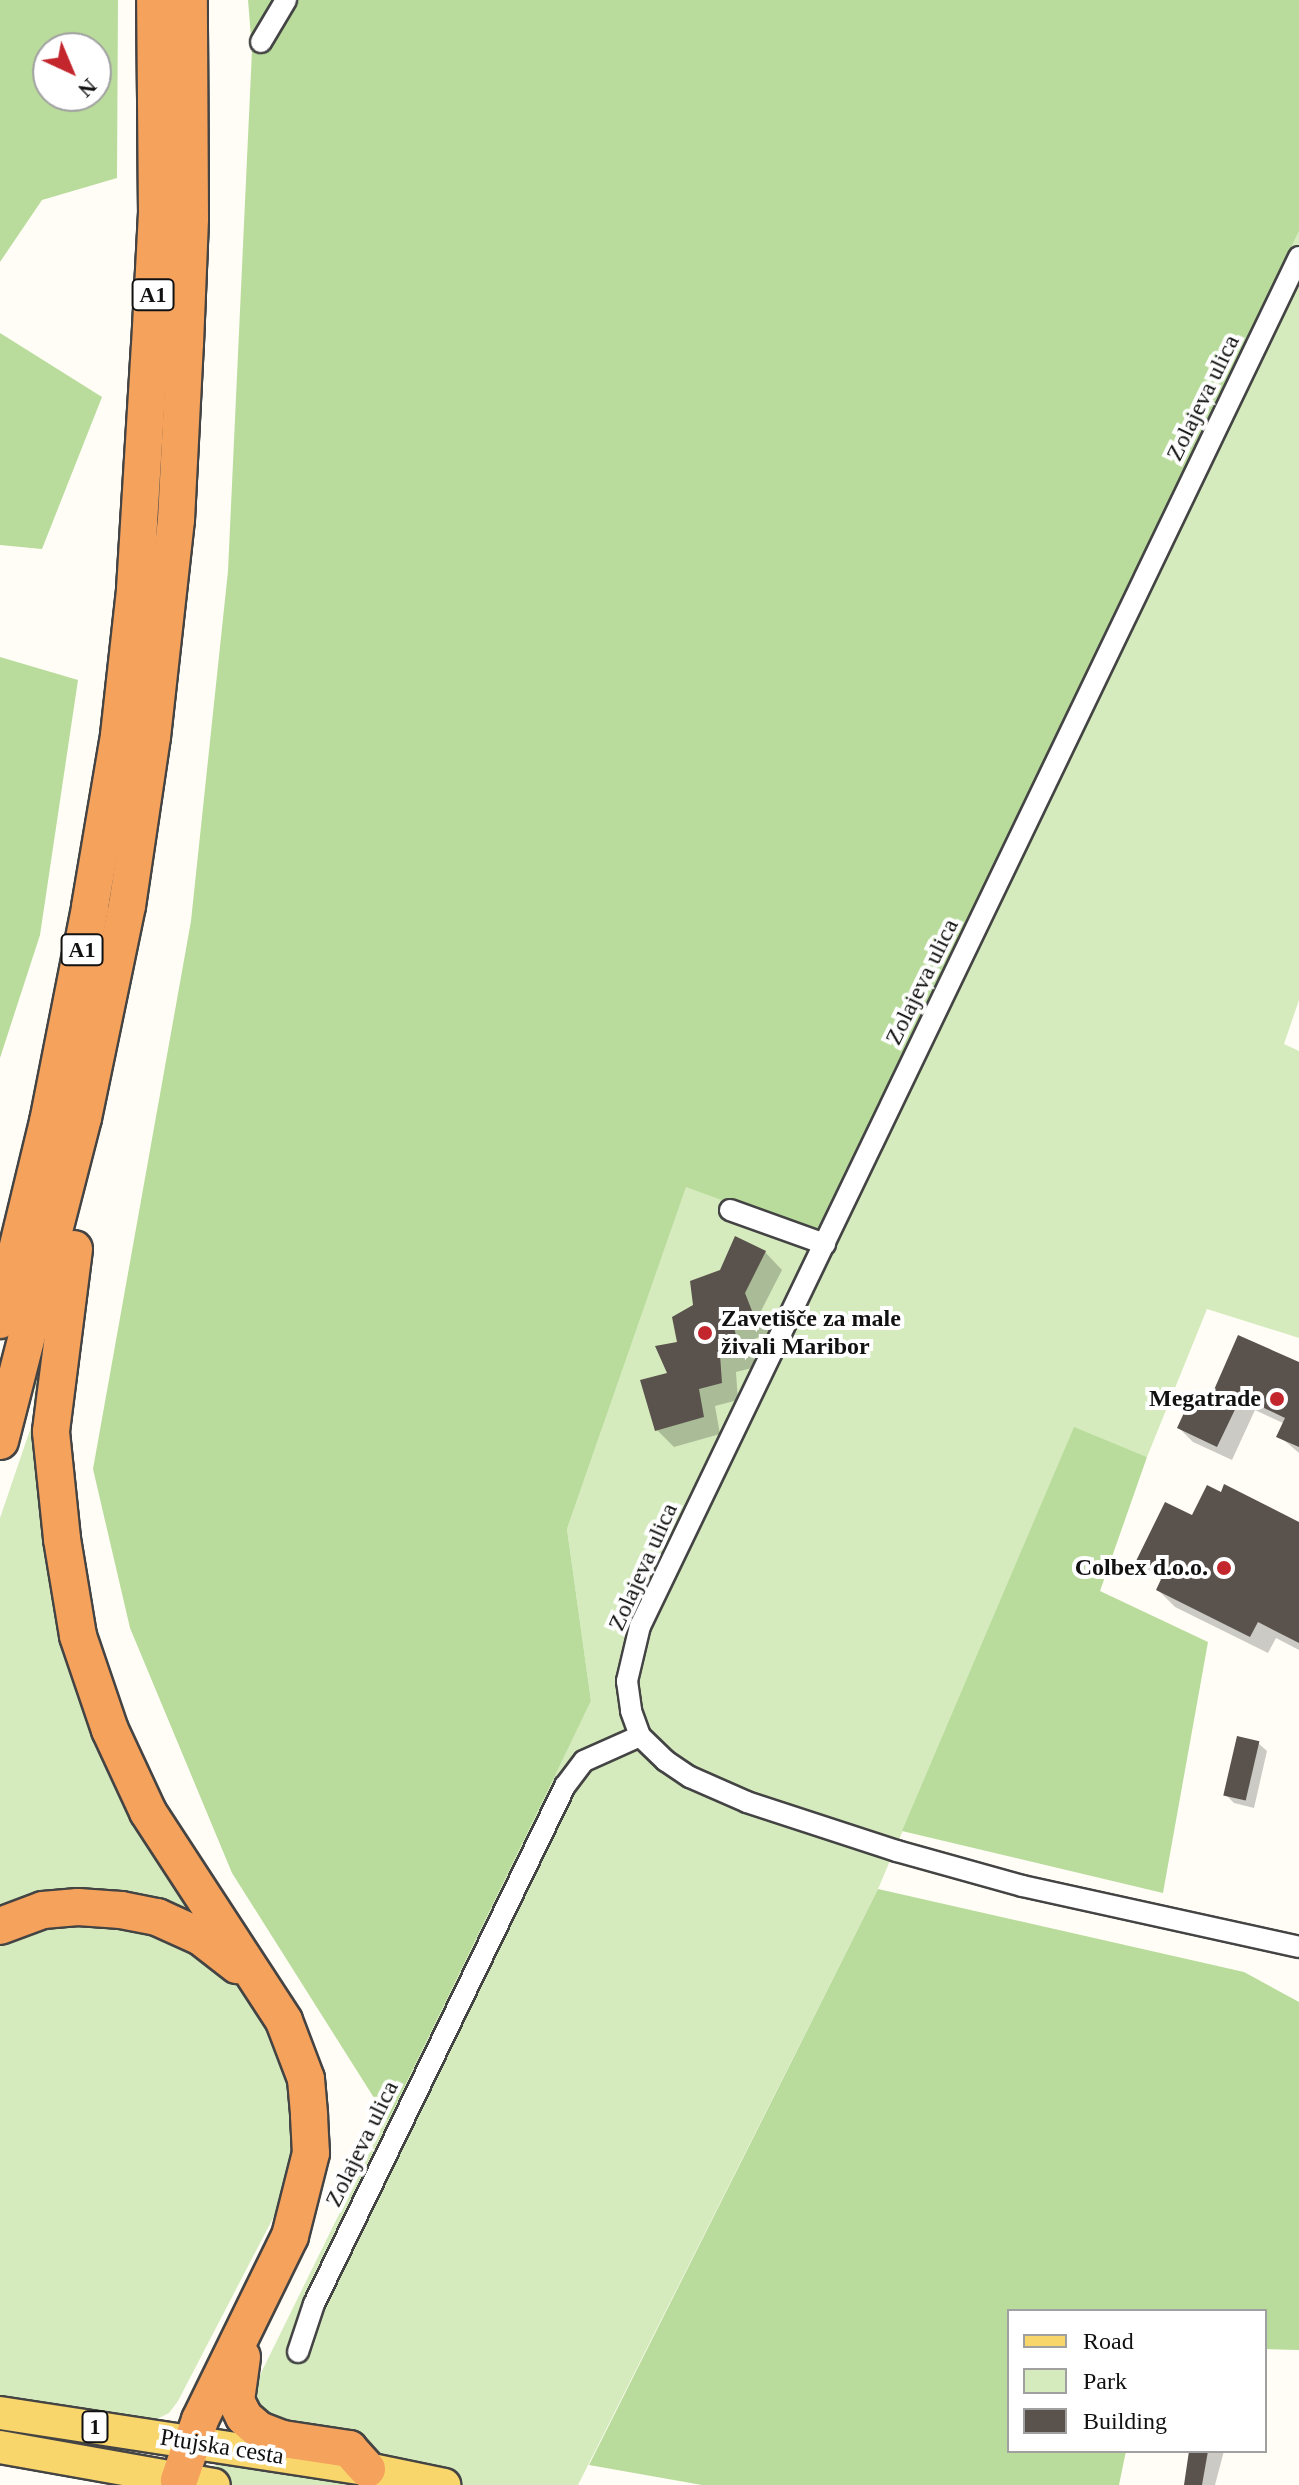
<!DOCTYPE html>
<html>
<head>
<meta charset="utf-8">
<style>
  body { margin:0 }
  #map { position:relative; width:1299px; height:2485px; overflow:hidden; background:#fffdf5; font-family:Georgia,serif }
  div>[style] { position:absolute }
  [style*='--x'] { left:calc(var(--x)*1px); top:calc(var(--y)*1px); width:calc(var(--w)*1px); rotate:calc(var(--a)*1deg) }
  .green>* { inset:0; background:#d5ebbd }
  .forest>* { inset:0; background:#b9dc9c }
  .shadow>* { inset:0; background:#0003 }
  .building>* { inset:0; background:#5a524d; transform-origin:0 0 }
  .roads { filter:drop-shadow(2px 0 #444) drop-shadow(-2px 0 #444) drop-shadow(0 2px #444) drop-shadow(0 -2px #444) }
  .minor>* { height:20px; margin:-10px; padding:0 10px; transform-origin:10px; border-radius:10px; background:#fff }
  .primary>* { height:32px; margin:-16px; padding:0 16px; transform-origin:16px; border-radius:16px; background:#f9d66b }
  .motorway>* { height:36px; margin:-18px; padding:0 18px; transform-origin:18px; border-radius:18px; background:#f5a25d }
  .dots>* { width:22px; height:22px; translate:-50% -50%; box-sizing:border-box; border:4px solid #fff; border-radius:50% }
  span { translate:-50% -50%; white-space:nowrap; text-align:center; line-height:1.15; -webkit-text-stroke:8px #fff; paint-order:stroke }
  .shield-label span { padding:2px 6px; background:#fff; border:2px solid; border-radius:6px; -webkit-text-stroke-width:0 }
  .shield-label { font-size:22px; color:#111; font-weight:700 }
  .street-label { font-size:24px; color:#111 }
  .poi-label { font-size:24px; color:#111; font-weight:700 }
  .left { translate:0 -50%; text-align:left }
  .right { translate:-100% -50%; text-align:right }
  .legend { position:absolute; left:1007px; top:2309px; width:260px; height:144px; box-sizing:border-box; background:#fff; border:2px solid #a0a0a0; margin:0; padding:10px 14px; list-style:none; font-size:24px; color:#111 }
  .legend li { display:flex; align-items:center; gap:16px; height:40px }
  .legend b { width:40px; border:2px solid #a0a0a0 }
  .north { position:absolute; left:32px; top:32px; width:80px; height:80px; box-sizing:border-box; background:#fff; border:2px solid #a0a0a0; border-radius:50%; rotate:136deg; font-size:22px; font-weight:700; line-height:32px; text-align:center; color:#111 }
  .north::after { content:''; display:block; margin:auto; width:28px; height:36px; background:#c4262e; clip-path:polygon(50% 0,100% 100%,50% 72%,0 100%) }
</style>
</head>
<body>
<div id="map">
  <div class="green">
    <i style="clip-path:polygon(1299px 231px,1299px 1000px,1284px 1044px,1299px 1051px,1299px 1338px,1207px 1309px,1147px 1457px,1074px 1428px,878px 1889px,578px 2485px,206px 2485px,591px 1701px,567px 1529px,686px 1186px,815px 1233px)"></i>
    <i style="clip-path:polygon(45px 1378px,56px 1577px,219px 1942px,178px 1919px,0 1918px,0 1518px,32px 1424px,36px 1379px)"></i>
    <i style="clip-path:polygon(44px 1918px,155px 1924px,251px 1990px,282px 2050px,296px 2099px,296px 2155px,285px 2195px,178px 2401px,169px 2413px,155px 2420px,136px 2422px,0 2402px,0 1939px)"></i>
  </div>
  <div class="forest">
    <i style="clip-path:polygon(evenodd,0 0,118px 0,117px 178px,42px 200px,0 262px,0 0,96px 48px,96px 96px,48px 96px,48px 48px,96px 48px)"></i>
    <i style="clip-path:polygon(248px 0,1299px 0,1299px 231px,815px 1234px,686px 1187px,567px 1529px,591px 1701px,388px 2120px,232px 1873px,130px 1628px,93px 1469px,191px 921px,228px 571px,252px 50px)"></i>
    <i style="clip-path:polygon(0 333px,102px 397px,42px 549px,0 545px)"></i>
    <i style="clip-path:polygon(0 657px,78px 680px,40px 935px,0 1058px)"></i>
    <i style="clip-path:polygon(1074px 1427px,1147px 1457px,1100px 1591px,1208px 1642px,1163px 1893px,902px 1831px)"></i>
    <i style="clip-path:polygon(878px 1889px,1244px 1972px,1299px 2002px,1299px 2350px,1265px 2349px,1265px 2311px,1009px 2311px,1009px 2451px,1126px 2451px,1119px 2485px,702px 2485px,589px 2465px)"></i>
  </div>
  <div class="shadow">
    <i style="clip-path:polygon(765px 1252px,782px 1270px,761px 1311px,770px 1333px,749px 1341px,756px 1367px,736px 1372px,738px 1400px,715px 1406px,720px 1434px,674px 1447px,657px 1430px,670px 1375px,695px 1306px)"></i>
    <i style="clip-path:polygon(1299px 1364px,1299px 1453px,1279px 1436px,1285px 1424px,1255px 1410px,1232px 1460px,1193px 1442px,1179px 1428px,1211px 1402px)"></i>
    <i style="clip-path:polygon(1193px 1517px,1299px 1524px,1299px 1650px,1276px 1638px,1268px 1653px,1175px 1607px,1158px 1590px,1162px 1581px,1138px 1561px)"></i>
    <i style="clip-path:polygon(1258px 1743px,1267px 1751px,1254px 1808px,1234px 1803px,1226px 1795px)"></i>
    <i style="clip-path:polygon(1192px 2451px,1224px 2451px,1215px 2485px,1187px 2485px)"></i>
  </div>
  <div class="building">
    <i style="clip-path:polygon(735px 1236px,766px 1251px,745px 1293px,754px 1316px,733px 1324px,740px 1350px,720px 1355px,722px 1383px,699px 1389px,704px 1417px,655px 1431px,640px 1380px,667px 1373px,655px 1346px,677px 1342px,672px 1317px,693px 1305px,690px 1281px,720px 1270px)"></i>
    <i style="clip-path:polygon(1238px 1335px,1299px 1362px,1299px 1447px,1276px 1437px,1285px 1418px,1241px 1397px,1217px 1447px,1177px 1428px,1194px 1391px,1210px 1399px)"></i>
    <i style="clip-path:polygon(1224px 1484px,1299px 1522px,1299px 1643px,1258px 1622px,1250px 1637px,1156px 1590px,1163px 1575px,1136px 1561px,1165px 1502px,1192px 1515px,1207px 1485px,1221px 1492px)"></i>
    <i style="left:1237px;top:1736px;width:23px;height:61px;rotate:13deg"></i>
    <i style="clip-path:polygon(1189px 2451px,1208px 2451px,1202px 2485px,1184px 2485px)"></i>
  </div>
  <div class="roads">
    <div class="minor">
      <i style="--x:261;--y:42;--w:49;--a:-59.2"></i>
      <i style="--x:1299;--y:257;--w:1519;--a:115.7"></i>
      <i style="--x:640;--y:1626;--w:57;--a:103.3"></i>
      <i style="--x:627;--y:1681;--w:30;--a:82"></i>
      <i style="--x:631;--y:1711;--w:27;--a:70"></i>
      <i style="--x:640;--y:1736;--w:36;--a:44"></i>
      <i style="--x:666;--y:1761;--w:29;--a:34"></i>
      <i style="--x:690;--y:1777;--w:62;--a:23.7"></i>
      <i style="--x:747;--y:1802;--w:158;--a:18.1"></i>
      <i style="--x:897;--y:1851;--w:130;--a:15.6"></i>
      <i style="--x:1022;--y:1886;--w:284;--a:12.4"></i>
      <i style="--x:730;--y:1210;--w:101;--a:19.7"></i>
      <i style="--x:298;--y:2352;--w:51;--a:-71.6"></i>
      <i style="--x:314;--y:2304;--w:576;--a:-64.15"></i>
      <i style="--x:565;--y:1786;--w:31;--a:-53"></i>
      <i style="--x:584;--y:1761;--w:61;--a:-24.1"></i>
    </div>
    <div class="primary">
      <i style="--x:0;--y:2413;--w:371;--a:8.7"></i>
      <i style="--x:367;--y:2469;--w:79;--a:11.7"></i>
      <i style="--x:0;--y:2447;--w:217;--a:10.1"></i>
    </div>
    <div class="motorway">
      <i style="--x:74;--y:1249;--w:184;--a:97.2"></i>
      <i style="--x:51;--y:1432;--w:108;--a:84.1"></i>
      <i style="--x:62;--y:1539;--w:98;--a:80.6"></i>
      <i style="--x:78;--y:1636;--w:99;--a:71.2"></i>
      <i style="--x:110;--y:1730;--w:90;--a:65.1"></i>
      <i style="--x:148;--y:1812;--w:249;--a:56.9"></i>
      <i style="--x:284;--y:2021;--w:62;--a:69.2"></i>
      <i style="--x:306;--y:2079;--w:37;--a:85"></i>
      <i style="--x:309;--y:2116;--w:37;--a:87"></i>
      <i style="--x:311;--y:2153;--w:86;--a:104.2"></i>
      <i style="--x:290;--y:2236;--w:205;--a:116.1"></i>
      <i style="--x:200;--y:2420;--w:64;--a:109.3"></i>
      <i style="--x:0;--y:1320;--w:204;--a:-76.4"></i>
      <i style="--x:48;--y:1122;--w:219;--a:-78.9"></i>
      <i style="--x:90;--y:907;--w:174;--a:-80.4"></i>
      <i style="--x:119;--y:735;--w:147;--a:-83.7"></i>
      <i style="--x:135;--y:589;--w:243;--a:-86.5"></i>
      <i style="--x:150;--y:346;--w:132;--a:-87"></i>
      <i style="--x:157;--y:214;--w:214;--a:-90.5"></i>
      <i style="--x:0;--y:1441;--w:333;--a:-75.6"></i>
      <i style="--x:83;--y:1118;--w:217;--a:-78.3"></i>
      <i style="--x:127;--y:906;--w:171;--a:-81.6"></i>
      <i style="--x:152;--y:737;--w:218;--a:-83.7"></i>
      <i style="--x:176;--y:520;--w:176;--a:-87.1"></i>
      <i style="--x:185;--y:344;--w:126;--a:-87.7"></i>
      <i style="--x:190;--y:218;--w:218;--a:-90.3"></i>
      <i style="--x:0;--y:1926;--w:46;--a:-20.4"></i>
      <i style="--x:43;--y:1910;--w:35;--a:-5"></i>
      <i style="--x:78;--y:1907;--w:43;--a:4"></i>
      <i style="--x:121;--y:1910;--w:37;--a:11"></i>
      <i style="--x:157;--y:1917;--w:48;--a:24.4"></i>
      <i style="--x:201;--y:1937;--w:46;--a:37.9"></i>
      <i style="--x:242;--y:2357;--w:44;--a:97.8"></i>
      <i style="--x:236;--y:2401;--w:18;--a:63"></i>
      <i style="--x:244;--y:2417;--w:20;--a:41"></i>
      <i style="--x:259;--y:2430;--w:26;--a:21"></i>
      <i style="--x:283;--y:2439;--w:67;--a:8.6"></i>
      <i style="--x:349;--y:2449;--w:27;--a:48"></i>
    </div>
  </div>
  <div class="dots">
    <i style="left:705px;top:1333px;background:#c4262e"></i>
    <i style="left:1277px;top:1399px;background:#c4262e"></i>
    <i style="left:1224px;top:1568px;background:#c4262e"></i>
  </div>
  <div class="shield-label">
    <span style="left:153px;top:295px">A1</span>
    <span style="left:82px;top:950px">A1</span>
    <span style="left:95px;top:2427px">1</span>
  </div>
  <div class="street-label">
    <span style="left:1203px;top:398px;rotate:-64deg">Zolajeva ulica</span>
    <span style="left:922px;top:982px;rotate:-64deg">Zolajeva ulica</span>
    <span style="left:643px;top:1567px;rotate:-66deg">Zolajeva ulica</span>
    <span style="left:362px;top:2144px;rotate:-64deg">Zolajeva ulica</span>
    <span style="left:222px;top:2447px;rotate:9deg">Ptujska cesta</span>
  </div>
  <div class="poi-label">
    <span class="left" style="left:721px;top:1333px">Zavetišče za male<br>živali Maribor</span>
    <span class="right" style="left:1261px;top:1399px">Megatrade</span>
    <span class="right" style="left:1208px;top:1568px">Colbex d.o.o.</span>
  </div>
  <ul class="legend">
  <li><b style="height:10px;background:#f9d66b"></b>Road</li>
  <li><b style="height:22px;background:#d5ebbd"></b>Park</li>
  <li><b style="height:22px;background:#5a524d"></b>Building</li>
  </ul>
  <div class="north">N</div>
</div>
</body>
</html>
